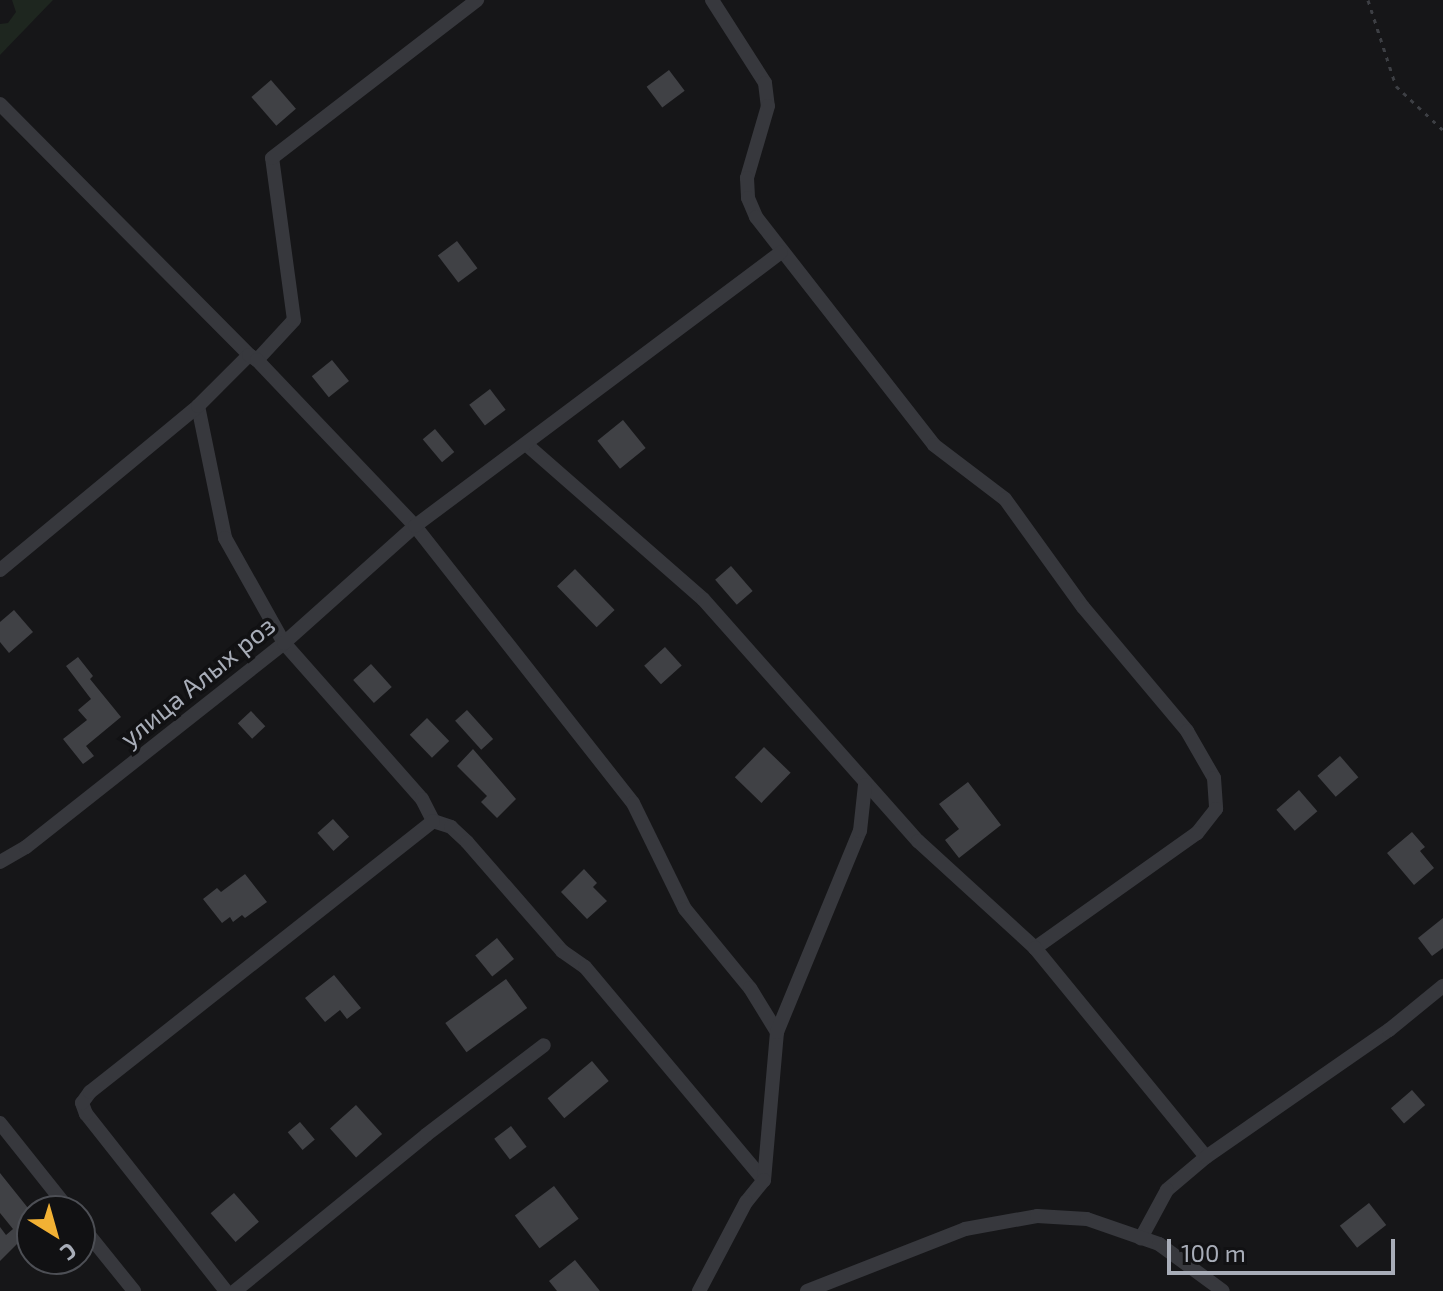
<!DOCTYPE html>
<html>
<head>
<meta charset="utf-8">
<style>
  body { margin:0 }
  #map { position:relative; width:1443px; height:1291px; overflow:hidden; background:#161618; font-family:"Exo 2",sans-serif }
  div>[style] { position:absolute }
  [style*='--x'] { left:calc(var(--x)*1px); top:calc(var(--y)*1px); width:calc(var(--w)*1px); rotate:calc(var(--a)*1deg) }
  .green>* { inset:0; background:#1e261f }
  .building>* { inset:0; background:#404145; transform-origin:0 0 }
  .path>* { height:3px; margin-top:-1.5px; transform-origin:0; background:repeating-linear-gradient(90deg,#3d3f44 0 4px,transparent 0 10px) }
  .minor>* { height:14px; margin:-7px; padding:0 7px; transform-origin:7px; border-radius:7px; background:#37383d }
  span { translate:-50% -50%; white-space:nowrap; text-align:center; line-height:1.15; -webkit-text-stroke:7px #111113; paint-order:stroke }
  .street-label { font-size:26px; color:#a8adb8 }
  .north { position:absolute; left:16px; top:1195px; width:80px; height:80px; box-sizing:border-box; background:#111113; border:2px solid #4d4f55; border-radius:50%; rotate:143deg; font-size:22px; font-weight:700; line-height:32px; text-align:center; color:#a8adb8 }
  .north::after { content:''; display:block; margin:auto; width:28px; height:36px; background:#f2b134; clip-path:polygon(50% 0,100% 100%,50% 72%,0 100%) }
  .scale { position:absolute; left:1167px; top:1239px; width:228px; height:36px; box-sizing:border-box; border:4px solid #a8adb8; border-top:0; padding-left:10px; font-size:24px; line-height:28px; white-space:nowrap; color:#a8adb8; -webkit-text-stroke:6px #111113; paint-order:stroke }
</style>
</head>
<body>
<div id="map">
  <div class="green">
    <i style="clip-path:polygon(12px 0,53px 0,0 55px,0 24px,8px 23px,16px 12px)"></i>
  </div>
  <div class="building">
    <i style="left:669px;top:70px;width:26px;height:28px;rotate:53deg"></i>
    <i style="left:271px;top:80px;width:38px;height:26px;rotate:49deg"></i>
    <i style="left:457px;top:241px;width:34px;height:24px;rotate:53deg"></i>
    <i style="left:332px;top:360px;width:27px;height:26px;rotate:51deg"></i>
    <i style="left:490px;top:389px;width:26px;height:26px;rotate:53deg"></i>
    <i style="left:623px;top:420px;width:36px;height:33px;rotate:51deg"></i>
    <i style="left:435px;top:429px;width:30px;height:16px;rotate:50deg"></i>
    <i style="left:731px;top:566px;width:33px;height:21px;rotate:49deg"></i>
    <i style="left:575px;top:569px;width:57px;height:25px;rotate:46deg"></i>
    <i style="clip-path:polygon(14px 610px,33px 632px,9px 653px,0 642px,0 622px)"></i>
    <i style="left:665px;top:647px;width:25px;height:28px;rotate:48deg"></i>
    <i style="clip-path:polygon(78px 657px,93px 676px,90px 679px,121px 717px,86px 746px,94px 756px,83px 764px,63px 739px,87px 720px,78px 710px,91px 699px,66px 666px)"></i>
    <i style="left:371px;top:664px;width:31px;height:24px;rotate:48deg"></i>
    <i style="left:467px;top:710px;width:39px;height:16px;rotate:48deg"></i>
    <i style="left:251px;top:711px;width:21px;height:18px;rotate:47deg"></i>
    <i style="left:427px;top:718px;width:32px;height:24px;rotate:46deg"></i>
    <i style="left:764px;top:747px;width:37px;height:42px;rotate:44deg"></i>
    <i style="clip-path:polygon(473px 749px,516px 799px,497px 818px,481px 802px,487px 796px,457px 766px)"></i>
    <i style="left:1340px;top:756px;width:28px;height:30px;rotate:49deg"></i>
    <i style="clip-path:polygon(968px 782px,1001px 825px,959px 858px,945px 840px,959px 829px,939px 804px)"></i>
    <i style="left:1299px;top:790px;width:28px;height:30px;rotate:49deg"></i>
    <i style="left:333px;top:819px;width:24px;height:21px;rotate:48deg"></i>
    <i style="clip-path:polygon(1412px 832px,1425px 847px,1420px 851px,1434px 868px,1414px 885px,1387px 853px)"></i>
    <i style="clip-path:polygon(584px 869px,597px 883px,593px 887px,607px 901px,587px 919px,561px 892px)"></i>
    <i style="clip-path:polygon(245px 874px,267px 902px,245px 918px,242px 915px,233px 922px,230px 917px,222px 923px,203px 899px,217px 888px,221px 892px)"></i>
    <i style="clip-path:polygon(1443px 918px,1443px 948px,1432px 956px,1418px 938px)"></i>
    <i style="left:497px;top:938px;width:27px;height:28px;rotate:51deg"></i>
    <i style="clip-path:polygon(334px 975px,361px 1008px,347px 1019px,340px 1010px,325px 1022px,305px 998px)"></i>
    <i style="left:506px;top:979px;width:36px;height:75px;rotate:54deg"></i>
    <i style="left:592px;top:1061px;width:26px;height:58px;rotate:50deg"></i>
    <i style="left:1412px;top:1090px;width:20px;height:28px;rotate:49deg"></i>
    <i style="left:356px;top:1105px;width:39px;height:35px;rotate:48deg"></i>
    <i style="left:300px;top:1122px;width:23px;height:16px;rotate:50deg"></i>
    <i style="left:511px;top:1126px;width:26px;height:21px;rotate:53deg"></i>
    <i style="clip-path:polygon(0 1173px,32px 1213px,32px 1229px,0 1261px,0 1227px,6px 1235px,13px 1229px,0 1213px)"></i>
    <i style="left:554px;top:1186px;width:41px;height:49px;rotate:53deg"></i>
    <i style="left:234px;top:1193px;width:38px;height:31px;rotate:49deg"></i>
    <i style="left:1369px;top:1203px;width:28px;height:37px;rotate:52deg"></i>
    <i style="clip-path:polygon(575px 1260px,600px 1291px,557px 1291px,549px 1281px)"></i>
  </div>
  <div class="path">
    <i style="--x:1368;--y:0;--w:90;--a:72"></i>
    <i style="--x:1396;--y:86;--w:64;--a:43.1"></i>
  </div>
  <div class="minor">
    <i style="--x:712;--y:0;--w:98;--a:57.4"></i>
    <i style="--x:765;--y:83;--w:23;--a:83"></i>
    <i style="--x:768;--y:106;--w:75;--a:106.3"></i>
    <i style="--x:747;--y:178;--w:20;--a:87"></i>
    <i style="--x:748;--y:198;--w:21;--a:67"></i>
    <i style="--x:756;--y:217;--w:289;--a:52"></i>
    <i style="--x:934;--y:445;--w:89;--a:37.3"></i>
    <i style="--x:1005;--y:499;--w:133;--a:54.2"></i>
    <i style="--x:1083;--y:607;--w:162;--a:50"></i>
    <i style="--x:1187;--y:731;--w:54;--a:60.1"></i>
    <i style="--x:1214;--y:778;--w:31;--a:86"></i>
    <i style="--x:1216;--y:809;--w:31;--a:128"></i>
    <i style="--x:1197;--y:833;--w:199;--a:144.6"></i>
    <i style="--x:0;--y:104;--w:354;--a:45.2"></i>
    <i style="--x:257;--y:360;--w:54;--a:-47.2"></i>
    <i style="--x:294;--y:320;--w:163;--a:-97.7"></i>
    <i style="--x:272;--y:158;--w:259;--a:-37.6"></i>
    <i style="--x:198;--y:406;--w:135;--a:78.4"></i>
    <i style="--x:225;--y:538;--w:120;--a:60.7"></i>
    <i style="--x:284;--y:643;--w:208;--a:48.5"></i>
    <i style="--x:422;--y:799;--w:25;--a:63"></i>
    <i style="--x:433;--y:821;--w:19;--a:18"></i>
    <i style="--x:451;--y:827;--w:22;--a:43"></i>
    <i style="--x:467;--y:842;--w:145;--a:48.9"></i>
    <i style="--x:562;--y:951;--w:28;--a:35"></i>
    <i style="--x:585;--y:967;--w:278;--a:50"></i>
    <i style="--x:527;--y:445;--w:234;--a:41.2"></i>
    <i style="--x:703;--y:599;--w:324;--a:48.4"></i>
    <i style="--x:918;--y:841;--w:159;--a:42.4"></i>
    <i style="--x:1035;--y:948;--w:270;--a:50.7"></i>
    <i style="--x:1206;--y:1157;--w:51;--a:139.8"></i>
    <i style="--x:1167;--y:1190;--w:55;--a:118.4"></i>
    <i style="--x:0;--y:570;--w:257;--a:-39.6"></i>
    <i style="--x:198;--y:406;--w:72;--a:-45"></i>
    <i style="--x:249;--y:355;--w:9;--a:32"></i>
    <i style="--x:257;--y:360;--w:229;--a:46.4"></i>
    <i style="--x:415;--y:526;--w:352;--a:51.8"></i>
    <i style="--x:633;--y:803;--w:118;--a:63.9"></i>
    <i style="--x:685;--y:909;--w:102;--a:50.6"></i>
    <i style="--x:750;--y:988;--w:52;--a:58.5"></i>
    <i style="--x:777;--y:1032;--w:149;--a:95"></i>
    <i style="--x:764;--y:1180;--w:28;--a:129"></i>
    <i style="--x:746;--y:1202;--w:101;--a:117.8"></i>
    <i style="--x:0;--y:862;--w:30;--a:-30"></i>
    <i style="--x:26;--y:847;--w:329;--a:-38.3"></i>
    <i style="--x:284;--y:643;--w:176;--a:-41.8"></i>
    <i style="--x:415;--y:526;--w:457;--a:-36.8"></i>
    <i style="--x:777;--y:1032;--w:217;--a:-67.6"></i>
    <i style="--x:860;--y:831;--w:46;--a:-83.8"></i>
    <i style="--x:0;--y:1123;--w:112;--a:51.5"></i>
    <i style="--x:1206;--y:1157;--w:223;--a:-34.8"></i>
    <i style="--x:1389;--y:1030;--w:70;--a:-39.2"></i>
    <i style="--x:80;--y:1224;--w:86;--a:51.1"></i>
    <i style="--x:226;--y:1291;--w:226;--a:-128.3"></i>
    <i style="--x:86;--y:1114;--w:12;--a:-110"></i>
    <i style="--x:82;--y:1103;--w:14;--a:-54"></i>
    <i style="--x:90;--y:1092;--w:437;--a:-38.3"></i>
    <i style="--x:235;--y:1291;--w:247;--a:-39.2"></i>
    <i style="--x:426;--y:1135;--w:148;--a:-37.3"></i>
    <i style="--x:807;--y:1291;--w:170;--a:-21.4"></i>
    <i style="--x:965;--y:1229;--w:73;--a:-10.2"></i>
    <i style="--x:1037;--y:1216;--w:50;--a:3.4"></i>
    <i style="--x:1087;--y:1219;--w:76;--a:19.1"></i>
    <i style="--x:1159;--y:1244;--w:79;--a:36.3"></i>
  </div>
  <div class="street-label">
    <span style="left:197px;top:681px;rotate:-39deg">улица Алых роз</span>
  </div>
  <div class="north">С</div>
  <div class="scale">100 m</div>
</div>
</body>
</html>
